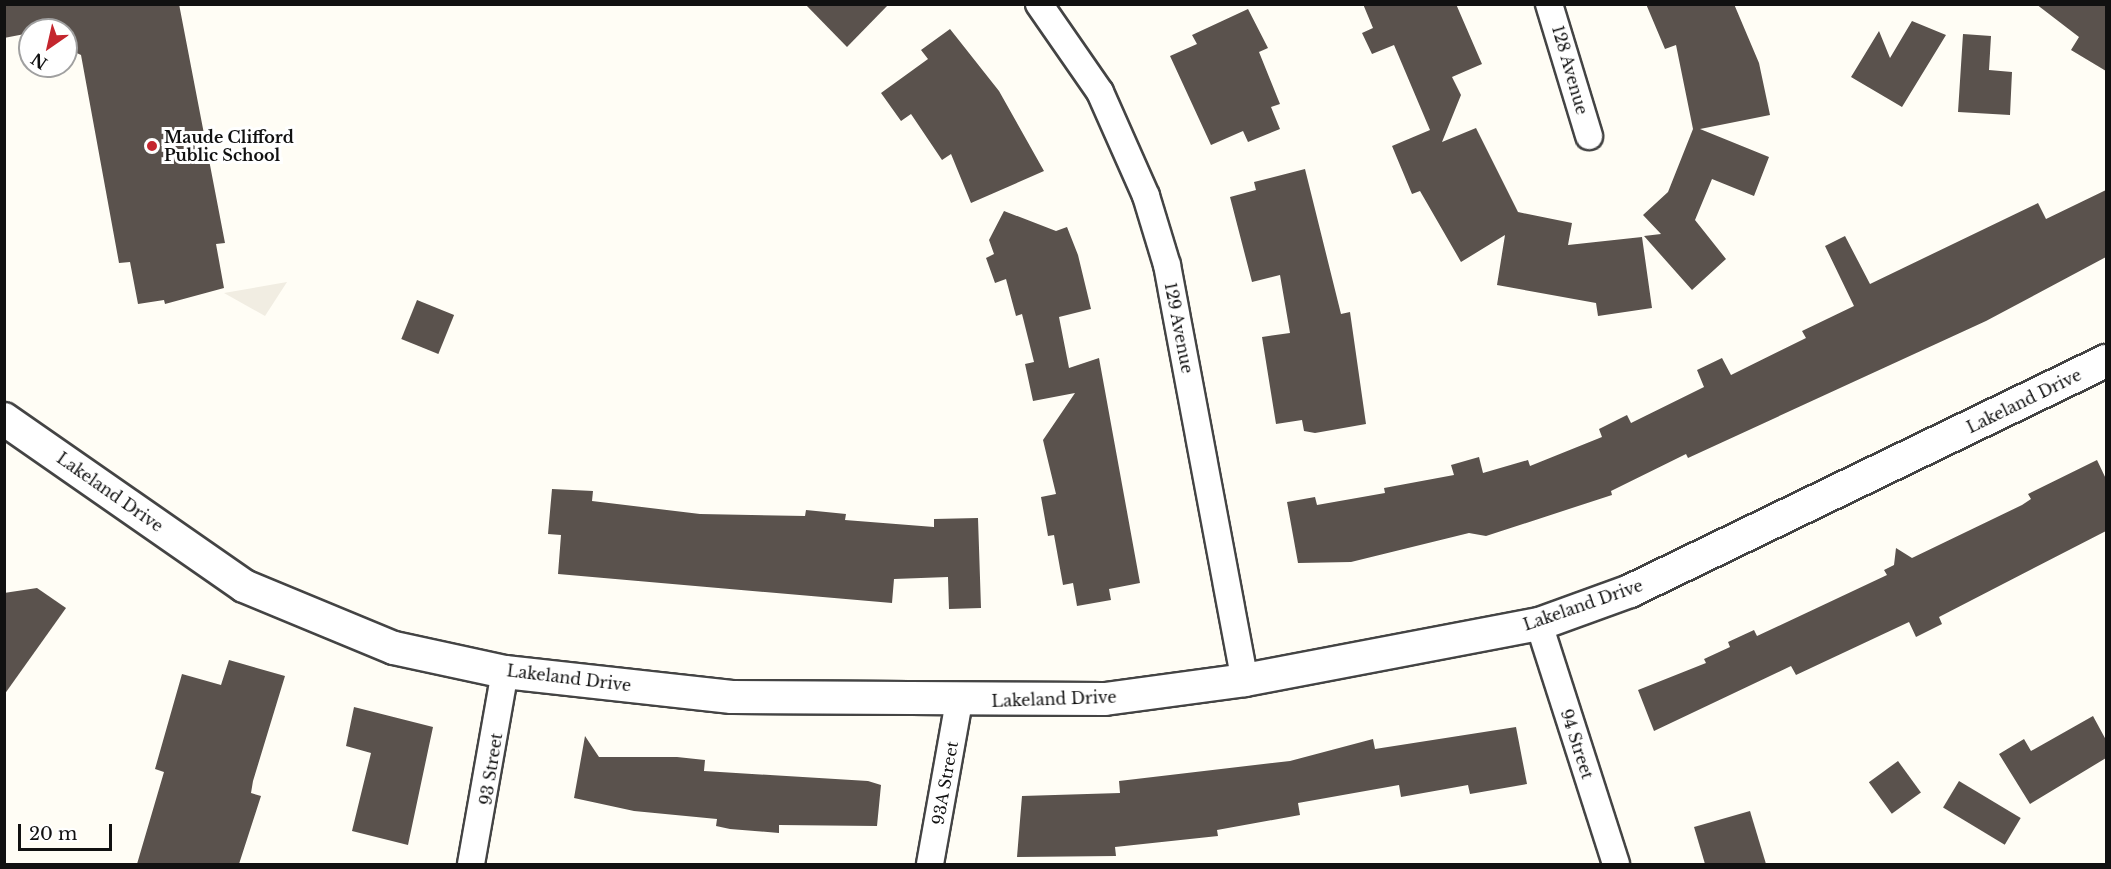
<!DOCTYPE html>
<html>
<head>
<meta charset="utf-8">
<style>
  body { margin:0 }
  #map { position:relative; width:2111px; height:869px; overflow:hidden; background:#fffdf5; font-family:"Libre Baskerville",serif }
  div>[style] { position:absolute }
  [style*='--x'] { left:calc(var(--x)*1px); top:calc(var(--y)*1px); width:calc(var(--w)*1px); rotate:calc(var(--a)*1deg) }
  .plaza>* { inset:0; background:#f1ede2 }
  .building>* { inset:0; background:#5a524d; transform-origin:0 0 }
  .roads { filter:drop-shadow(2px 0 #444) drop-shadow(-2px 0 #444) drop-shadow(0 2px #444) drop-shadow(0 -2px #444) }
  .minor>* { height:26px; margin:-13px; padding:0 13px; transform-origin:13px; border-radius:13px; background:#fff }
  .tertiary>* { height:32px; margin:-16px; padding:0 16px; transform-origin:16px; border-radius:16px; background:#fff }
  .dots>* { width:16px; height:16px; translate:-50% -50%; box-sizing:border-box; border:3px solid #fff; border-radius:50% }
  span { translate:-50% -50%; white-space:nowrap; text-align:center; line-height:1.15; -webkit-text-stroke:6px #fff; paint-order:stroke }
  .street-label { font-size:16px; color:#111 }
  .poi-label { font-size:16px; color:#111; font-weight:700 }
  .left { translate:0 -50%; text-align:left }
  .frame { position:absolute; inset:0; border:6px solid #111; pointer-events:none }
  .north { position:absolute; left:18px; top:18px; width:60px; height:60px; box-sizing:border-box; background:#fff; border:2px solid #a0a0a0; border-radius:50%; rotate:214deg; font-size:16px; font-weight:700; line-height:24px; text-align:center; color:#111 }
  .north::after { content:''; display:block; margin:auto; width:21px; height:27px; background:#c4262e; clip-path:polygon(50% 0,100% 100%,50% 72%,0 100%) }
  .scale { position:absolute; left:18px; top:824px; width:94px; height:27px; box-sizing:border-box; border:3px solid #111; border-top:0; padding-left:8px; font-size:18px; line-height:21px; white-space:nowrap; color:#111; -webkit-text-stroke:4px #fff; paint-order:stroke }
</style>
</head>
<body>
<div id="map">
  <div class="plaza">
    <i style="clip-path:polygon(287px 282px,265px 316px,224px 293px)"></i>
  </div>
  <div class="building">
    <i style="clip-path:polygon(4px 4px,179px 4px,225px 243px,216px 244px,224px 288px,165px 304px,164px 300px,138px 304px,130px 262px,119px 263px,81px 55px,66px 48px,66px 26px,4px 38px)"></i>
    <i style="clip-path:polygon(805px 4px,889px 4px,847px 47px)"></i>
    <i style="clip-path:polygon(1363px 4px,1456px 4px,1482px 64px,1452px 77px,1461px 95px,1442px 142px,1476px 128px,1518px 212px,1572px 223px,1568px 245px,1642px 237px,1652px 308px,1598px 316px,1596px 303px,1497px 285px,1505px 235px,1461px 262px,1420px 191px,1412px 194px,1392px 146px,1430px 130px,1394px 45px,1372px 54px,1362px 33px,1373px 28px)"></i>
    <i style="clip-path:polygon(1646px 4px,1734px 4px,1759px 63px,1770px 115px,1700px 129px,1769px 157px,1754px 196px,1712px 179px,1695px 220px,1726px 259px,1692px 290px,1644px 236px,1661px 234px,1643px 215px,1668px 192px,1693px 129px,1676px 45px,1665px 49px)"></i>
    <i style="clip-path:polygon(2036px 4px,2106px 4px,2106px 71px,2071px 50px,2079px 37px)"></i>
    <i style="clip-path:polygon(1248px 9px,1268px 48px,1259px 52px,1280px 104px,1271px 107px,1280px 129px,1248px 142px,1243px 131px,1211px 145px,1170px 56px,1197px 44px,1192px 35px)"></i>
    <i style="clip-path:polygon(1912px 21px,1946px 35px,1902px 107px,1851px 77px,1879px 31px,1890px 58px)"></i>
    <i style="clip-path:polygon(950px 29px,999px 91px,1044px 171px,971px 203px,951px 154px,942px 160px,911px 114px,901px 121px,881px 93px,928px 59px,921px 50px)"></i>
    <i style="clip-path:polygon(1963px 34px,1991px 36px,1989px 70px,2012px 72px,2010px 115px,1958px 112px)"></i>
    <i style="clip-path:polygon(1305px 169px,1341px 314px,1350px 312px,1366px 424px,1315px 433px,1304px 431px,1302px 420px,1276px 424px,1262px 337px,1290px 333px,1280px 275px,1252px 282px,1230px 197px,1256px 190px,1254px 182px)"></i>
    <i style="clip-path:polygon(2106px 190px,2106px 257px,1986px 321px,1688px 458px,1686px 454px,1611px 491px,1612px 495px,1486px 536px,1469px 533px,1351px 562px,1298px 563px,1287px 502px,1315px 497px,1317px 505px,1385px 493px,1384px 488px,1454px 475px,1451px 465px,1479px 457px,1483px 473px,1528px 460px,1530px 466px,1602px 437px,1599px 429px,1627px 415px,1631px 423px,1704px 387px,1697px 370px,1722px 358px,1731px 375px,1806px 338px,1802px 331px,1854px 306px,1825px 246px,1845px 236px,1870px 284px,2038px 203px,2046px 219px)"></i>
    <i style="clip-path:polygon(1004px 211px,1056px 231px,1067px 227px,1078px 255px,1091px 309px,1059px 317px,1069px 368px,1099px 358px,1140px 583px,1109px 589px,1111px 600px,1077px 606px,1073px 583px,1063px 585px,1054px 535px,1048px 536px,1041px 497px,1056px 494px,1043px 440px,1075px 393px,1033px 401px,1025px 364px,1034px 362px,1022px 314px,1016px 316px,1006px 279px,995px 283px,986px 258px,994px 254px,989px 240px)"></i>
    <i style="left:417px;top:300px;width:40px;height:42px;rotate:22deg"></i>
    <i style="clip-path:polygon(2097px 460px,2106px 479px,2106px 531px,1939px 617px,1942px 624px,1916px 637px,1909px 622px,1796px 675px,1791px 666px,1654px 731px,1638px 690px,1706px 663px,1704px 659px,1730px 647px,1728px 642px,1754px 630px,1757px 636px,1887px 575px,1884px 570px,1894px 565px,1896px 548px,1912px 558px,2022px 505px,2031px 499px,2028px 494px)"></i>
    <i style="clip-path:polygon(552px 489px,593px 491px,592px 501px,700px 514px,805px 516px,806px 510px,846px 514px,845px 520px,934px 527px,934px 519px,978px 518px,981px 608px,949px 609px,948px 577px,894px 579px,892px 603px,558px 574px,561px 535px,548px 534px)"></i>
    <i style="clip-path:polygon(37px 588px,66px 608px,4px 695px,4px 593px)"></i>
    <i style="clip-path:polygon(229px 660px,285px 676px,253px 781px,251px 793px,261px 796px,239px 864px,137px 864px,164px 772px,155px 769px,182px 674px,221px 685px)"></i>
    <i style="clip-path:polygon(354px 707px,433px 727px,408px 845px,352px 831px,371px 753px,346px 746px)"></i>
    <i style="clip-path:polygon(2093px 716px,2106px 740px,2106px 758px,2030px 804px,1999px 754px,2024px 739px,2031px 751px)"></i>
    <i style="clip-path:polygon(1516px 727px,1527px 784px,1470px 794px,1468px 785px,1401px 797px,1399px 785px,1298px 803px,1300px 815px,1217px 830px,1218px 836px,1115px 847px,1116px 856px,1017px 857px,1022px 796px,1120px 793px,1119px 781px,1290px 761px,1373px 739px,1375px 749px)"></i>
    <i style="clip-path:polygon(585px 736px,599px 757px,677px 757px,705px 760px,704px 771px,868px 781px,881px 785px,877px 826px,779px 825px,779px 833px,730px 829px,716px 826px,717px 819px,634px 811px,574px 798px)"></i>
    <i style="left:1898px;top:761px;width:39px;height:36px;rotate:54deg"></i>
    <i style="left:1959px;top:781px;width:72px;height:31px;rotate:31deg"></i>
    <i style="clip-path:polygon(1750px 811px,1766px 864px,1705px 864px,1694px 827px)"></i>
  </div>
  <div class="roads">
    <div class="minor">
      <i style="--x:1039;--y:4;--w:107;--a:55.3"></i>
      <i style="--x:1100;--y:92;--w:114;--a:66.1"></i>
      <i style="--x:1146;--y:196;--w:72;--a:73.1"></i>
      <i style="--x:1167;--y:265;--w:422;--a:79.4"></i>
      <i style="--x:1549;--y:4;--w:138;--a:73.1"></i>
      <i style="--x:1539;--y:624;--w:252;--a:72.2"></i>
      <i style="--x:471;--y:864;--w:195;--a:-80"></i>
      <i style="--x:930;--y:864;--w:165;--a:-79.9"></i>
    </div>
    <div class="tertiary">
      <i style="--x:4;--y:419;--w:292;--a:34.8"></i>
      <i style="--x:244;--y:586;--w:162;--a:22.5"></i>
      <i style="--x:394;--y:648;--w:114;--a:12.2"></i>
      <i style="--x:505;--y:672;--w:228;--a:6.3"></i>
      <i style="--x:732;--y:697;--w:373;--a:0.3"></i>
      <i style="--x:1105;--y:699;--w:141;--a:-7.7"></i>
      <i style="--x:1245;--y:680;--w:299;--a:-10.8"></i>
      <i style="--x:1539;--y:624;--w:97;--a:-19.9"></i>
      <i style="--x:1630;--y:591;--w:529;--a:-25.79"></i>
    </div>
  </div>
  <div class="dots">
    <i style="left:152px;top:146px;background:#c4262e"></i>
  </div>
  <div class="street-label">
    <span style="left:1570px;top:70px;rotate:74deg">128 Avenue</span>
    <span style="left:1179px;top:328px;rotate:79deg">129 Avenue</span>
    <span style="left:2024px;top:401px;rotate:-26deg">Lakeland Drive</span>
    <span style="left:110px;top:492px;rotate:35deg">Lakeland Drive</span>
    <span style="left:1583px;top:605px;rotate:-19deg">Lakeland Drive</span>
    <span style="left:569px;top:678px;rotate:7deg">Lakeland Drive</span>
    <span style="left:1054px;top:699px;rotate:-2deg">Lakeland Drive</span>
    <span style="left:1577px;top:744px;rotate:72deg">94 Street</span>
    <span style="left:491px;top:769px;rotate:-81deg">93 Street</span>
    <span style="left:945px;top:783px;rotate:-80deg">93A Street</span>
  </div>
  <div class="poi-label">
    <span class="left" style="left:164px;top:146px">Maude Clifford<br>Public School</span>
  </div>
  <div class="frame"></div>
  <div class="north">N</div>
  <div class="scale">20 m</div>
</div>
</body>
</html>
